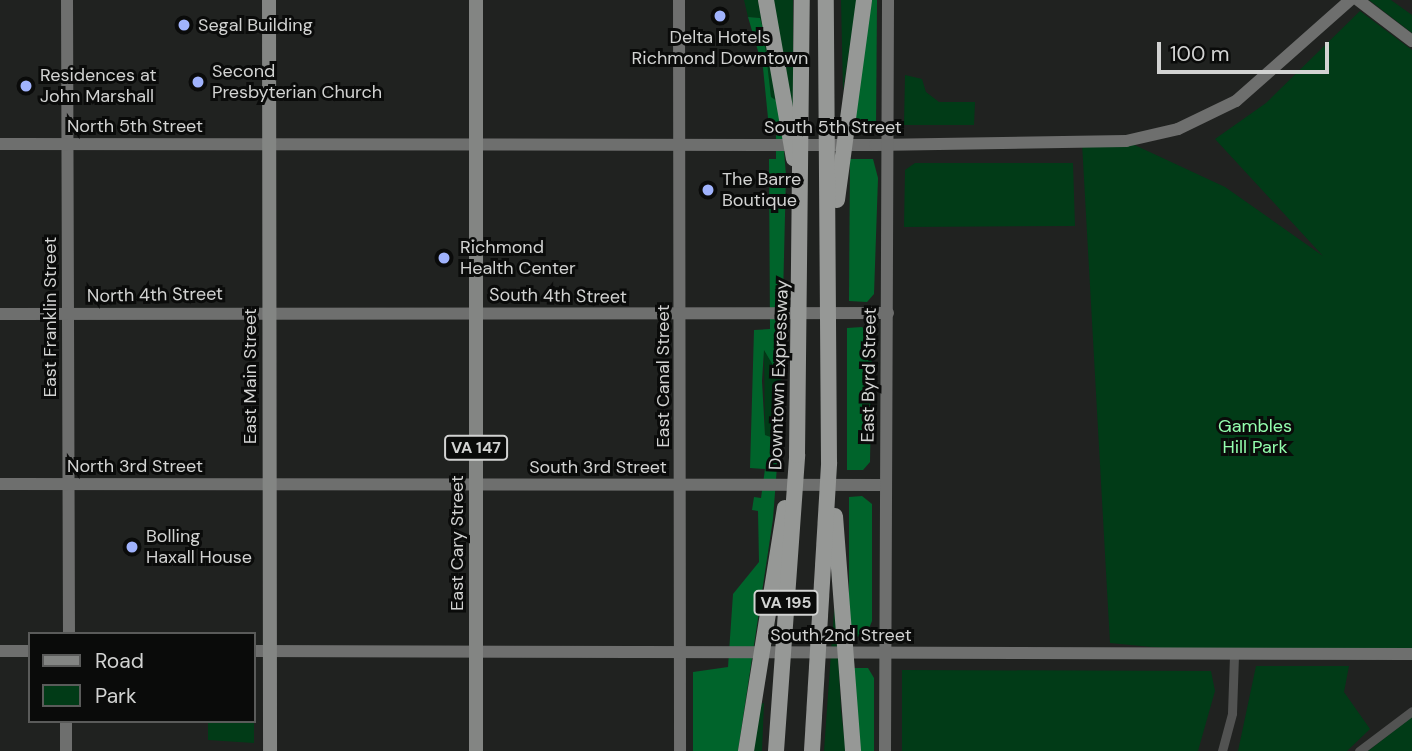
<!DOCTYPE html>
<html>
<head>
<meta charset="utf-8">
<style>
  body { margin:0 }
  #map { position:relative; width:1412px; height:751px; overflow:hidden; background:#202220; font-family:"DM Sans",sans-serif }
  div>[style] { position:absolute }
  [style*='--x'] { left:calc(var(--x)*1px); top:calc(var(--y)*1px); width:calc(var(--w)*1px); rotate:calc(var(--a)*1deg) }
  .green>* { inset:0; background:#013b17 }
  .forest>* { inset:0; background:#00642b }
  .street>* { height:9px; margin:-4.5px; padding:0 4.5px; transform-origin:4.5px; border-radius:4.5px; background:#525352 }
  .secondary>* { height:12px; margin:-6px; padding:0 6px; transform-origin:6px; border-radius:6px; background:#6e6f6e }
  .primary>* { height:14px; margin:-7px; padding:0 7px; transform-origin:7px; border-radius:7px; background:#838583 }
  .highway>* { height:16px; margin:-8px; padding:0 8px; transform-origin:8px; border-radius:8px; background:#969896 }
  .dots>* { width:19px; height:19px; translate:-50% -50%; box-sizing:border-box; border:4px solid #0a0b0a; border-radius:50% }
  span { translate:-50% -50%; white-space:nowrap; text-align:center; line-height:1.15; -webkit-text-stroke:6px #0a0b0a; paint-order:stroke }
  .shield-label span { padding:2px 5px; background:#0a0b0a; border:2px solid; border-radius:5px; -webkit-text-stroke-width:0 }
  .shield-label { font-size:16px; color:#d2d3d2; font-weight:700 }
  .poi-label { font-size:18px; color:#d2d3d2 }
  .left { translate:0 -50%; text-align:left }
  .street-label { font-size:18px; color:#d2d3d2 }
  .park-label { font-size:18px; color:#94ffae }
  .legend { position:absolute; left:28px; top:632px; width:228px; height:91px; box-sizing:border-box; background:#0a0b0a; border:2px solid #5a5b5a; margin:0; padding:9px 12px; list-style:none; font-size:21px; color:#d2d3d2 }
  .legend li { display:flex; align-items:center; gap:14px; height:35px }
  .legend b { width:35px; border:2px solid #5a5b5a }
  .scale { position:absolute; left:1157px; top:42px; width:172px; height:32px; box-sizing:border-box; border:4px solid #d2d3d2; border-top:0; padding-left:9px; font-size:21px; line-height:24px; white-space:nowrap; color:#d2d3d2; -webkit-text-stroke:5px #0a0b0a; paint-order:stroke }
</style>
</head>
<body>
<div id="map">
  <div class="green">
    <i style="clip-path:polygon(744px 0,758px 0,780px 103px,771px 98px,763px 28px,760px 18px,748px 17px)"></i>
    <i style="clip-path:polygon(772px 0,793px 0,793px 114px)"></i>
    <i style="clip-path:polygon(841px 0,857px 0,843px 91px)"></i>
    <i style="clip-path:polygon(1369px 0,1391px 0,1412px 15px,1412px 33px)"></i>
    <i style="clip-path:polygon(1360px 11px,1412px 50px,1412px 654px,1234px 655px,1110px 643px,1082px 143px,1126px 141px,1225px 187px,1323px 256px,1215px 139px,1266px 103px)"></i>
    <i style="clip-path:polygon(905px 75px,922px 79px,926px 92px,939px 102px,975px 102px,974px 125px,904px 125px)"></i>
    <i style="clip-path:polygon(915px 163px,1073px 163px,1075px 226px,904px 227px,905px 170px)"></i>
    <i style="clip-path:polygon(764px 350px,781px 379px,779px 440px,765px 435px)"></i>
    <i style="clip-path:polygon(835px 597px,841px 711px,846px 751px,824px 751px)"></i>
    <i style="clip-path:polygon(1256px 666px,1349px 666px,1344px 692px,1370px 729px,1347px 751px,1238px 751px)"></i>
    <i style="clip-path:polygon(254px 670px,254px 743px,208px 740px,208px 721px,254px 721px)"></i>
    <i style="clip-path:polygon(902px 670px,1211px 671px,1215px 691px,1198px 751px,902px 751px)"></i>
    <i style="clip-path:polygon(764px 703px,762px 751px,753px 751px,760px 704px)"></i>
    <i style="clip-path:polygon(1412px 717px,1412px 751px,1368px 751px)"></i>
  </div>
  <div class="forest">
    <i style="clip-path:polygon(872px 0,877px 0,876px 130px,850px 130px)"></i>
    <i style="clip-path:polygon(748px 17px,760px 18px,763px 28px,771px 97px,780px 103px,786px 175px,781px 379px,764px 350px,762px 381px,765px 435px,779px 440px,773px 519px,738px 751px,693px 751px,693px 672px,728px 667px,733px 594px,759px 562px,758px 511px,752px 510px,754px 497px,761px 498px,765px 469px,750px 468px,754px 330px,770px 329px,769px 159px,776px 159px,776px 129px,769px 128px,763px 68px)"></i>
    <i style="clip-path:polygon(850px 159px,873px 159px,878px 178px,874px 294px,867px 302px,849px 301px)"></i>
    <i style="clip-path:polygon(862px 327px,872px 337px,870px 462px,863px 470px,847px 470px,847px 328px)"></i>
    <i style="clip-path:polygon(862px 496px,872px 504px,872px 621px,866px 636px,849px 637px,849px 497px)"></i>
    <i style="clip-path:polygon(853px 668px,868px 668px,874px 678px,874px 751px,859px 751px)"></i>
  </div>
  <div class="street">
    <i style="--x:1222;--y:751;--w:39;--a:-75"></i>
    <i style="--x:1232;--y:713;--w:58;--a:-88"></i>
    <i style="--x:1359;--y:751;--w:66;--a:-37"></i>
  </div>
  <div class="secondary">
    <i style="--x:67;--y:0;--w:634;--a:89.82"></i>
    <i style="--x:679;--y:0;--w:751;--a:89.92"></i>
    <i style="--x:1358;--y:0;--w:68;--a:37.2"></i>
    <i style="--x:0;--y:144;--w:875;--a:0.07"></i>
    <i style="--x:875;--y:145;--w:251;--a:-0.9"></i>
    <i style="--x:1126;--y:141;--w:53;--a:-13"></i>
    <i style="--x:1178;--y:129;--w:64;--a:-25.8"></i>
    <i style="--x:1236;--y:101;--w:152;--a:-41.5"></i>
    <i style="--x:0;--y:314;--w:888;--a:-0.06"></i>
    <i style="--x:0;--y:484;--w:884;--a:0.06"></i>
    <i style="--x:0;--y:651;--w:30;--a:0"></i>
    <i style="--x:254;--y:651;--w:1158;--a:0.15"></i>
    <i style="--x:66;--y:751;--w:30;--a:-90"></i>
    <i style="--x:885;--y:751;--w:751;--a:-89.77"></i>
  </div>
  <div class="primary">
    <i style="--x:269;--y:0;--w:751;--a:89.92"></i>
    <i style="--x:476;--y:0;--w:751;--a:90"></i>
  </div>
  <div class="highway">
    <i style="--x:766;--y:0;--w:161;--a:80"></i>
    <i style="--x:837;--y:200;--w:202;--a:-82.3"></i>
    <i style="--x:835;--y:516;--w:236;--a:85.6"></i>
    <i style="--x:746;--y:751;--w:246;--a:-80.9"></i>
    <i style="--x:776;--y:751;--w:297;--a:-85.9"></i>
    <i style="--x:797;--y:455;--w:455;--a:-89.4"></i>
    <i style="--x:812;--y:751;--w:289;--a:-86.6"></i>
    <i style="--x:829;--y:462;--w:462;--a:-90.4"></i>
  </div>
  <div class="dots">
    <i style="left:720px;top:16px;background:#a0b3fd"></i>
    <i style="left:184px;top:25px;background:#a0b3fd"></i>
    <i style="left:198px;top:82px;background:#a0b3fd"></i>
    <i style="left:26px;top:86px;background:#a0b3fd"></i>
    <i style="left:708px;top:190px;background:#a0b3fd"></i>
    <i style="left:444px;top:258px;background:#a0b3fd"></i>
    <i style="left:132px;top:547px;background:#a0b3fd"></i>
  </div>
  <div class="shield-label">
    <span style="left:476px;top:448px">VA 147</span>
    <span style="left:786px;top:603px">VA 195</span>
  </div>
  <div class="poi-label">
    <span class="left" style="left:198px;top:25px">Segal Building</span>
    <span style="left:720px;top:48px">Delta Hotels<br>Richmond Downtown</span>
    <span class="left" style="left:212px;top:82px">Second<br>Presbyterian Church</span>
    <span class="left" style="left:40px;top:86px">Residences at<br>John Marshall</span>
    <span class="left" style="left:722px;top:190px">The Barre<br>Boutique</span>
    <span class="left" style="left:460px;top:258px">Richmond<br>Health Center</span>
    <span class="left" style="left:146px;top:547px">Bolling<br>Haxall House</span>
  </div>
  <div class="street-label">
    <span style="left:135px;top:126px">North 5th Street</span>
    <span style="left:833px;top:127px">South 5th Street</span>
    <span style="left:155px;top:295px;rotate:-1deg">North 4th Street</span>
    <span style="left:558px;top:296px;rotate:1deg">South 4th Street</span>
    <span style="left:50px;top:317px;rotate:-90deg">East Franklin Street</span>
    <span style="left:779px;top:375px;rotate:-88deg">Downtown Expressway</span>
    <span style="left:869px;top:375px;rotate:-89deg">East Byrd Street</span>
    <span style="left:250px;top:376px;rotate:-90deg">East Main Street</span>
    <span style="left:663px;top:376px;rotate:-90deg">East Canal Street</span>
    <span style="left:135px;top:466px">North 3rd Street</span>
    <span style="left:598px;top:467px">South 3rd Street</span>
    <span style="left:457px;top:543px;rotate:-90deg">East Cary Street</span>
    <span style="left:841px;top:635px">South 2nd Street</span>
  </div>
  <div class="park-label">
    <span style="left:1255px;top:437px">Gambles<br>Hill Park</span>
  </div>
  <ul class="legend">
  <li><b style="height:9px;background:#838583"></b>Road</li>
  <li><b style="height:19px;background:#013b17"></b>Park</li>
  </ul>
  <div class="scale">100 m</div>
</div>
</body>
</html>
